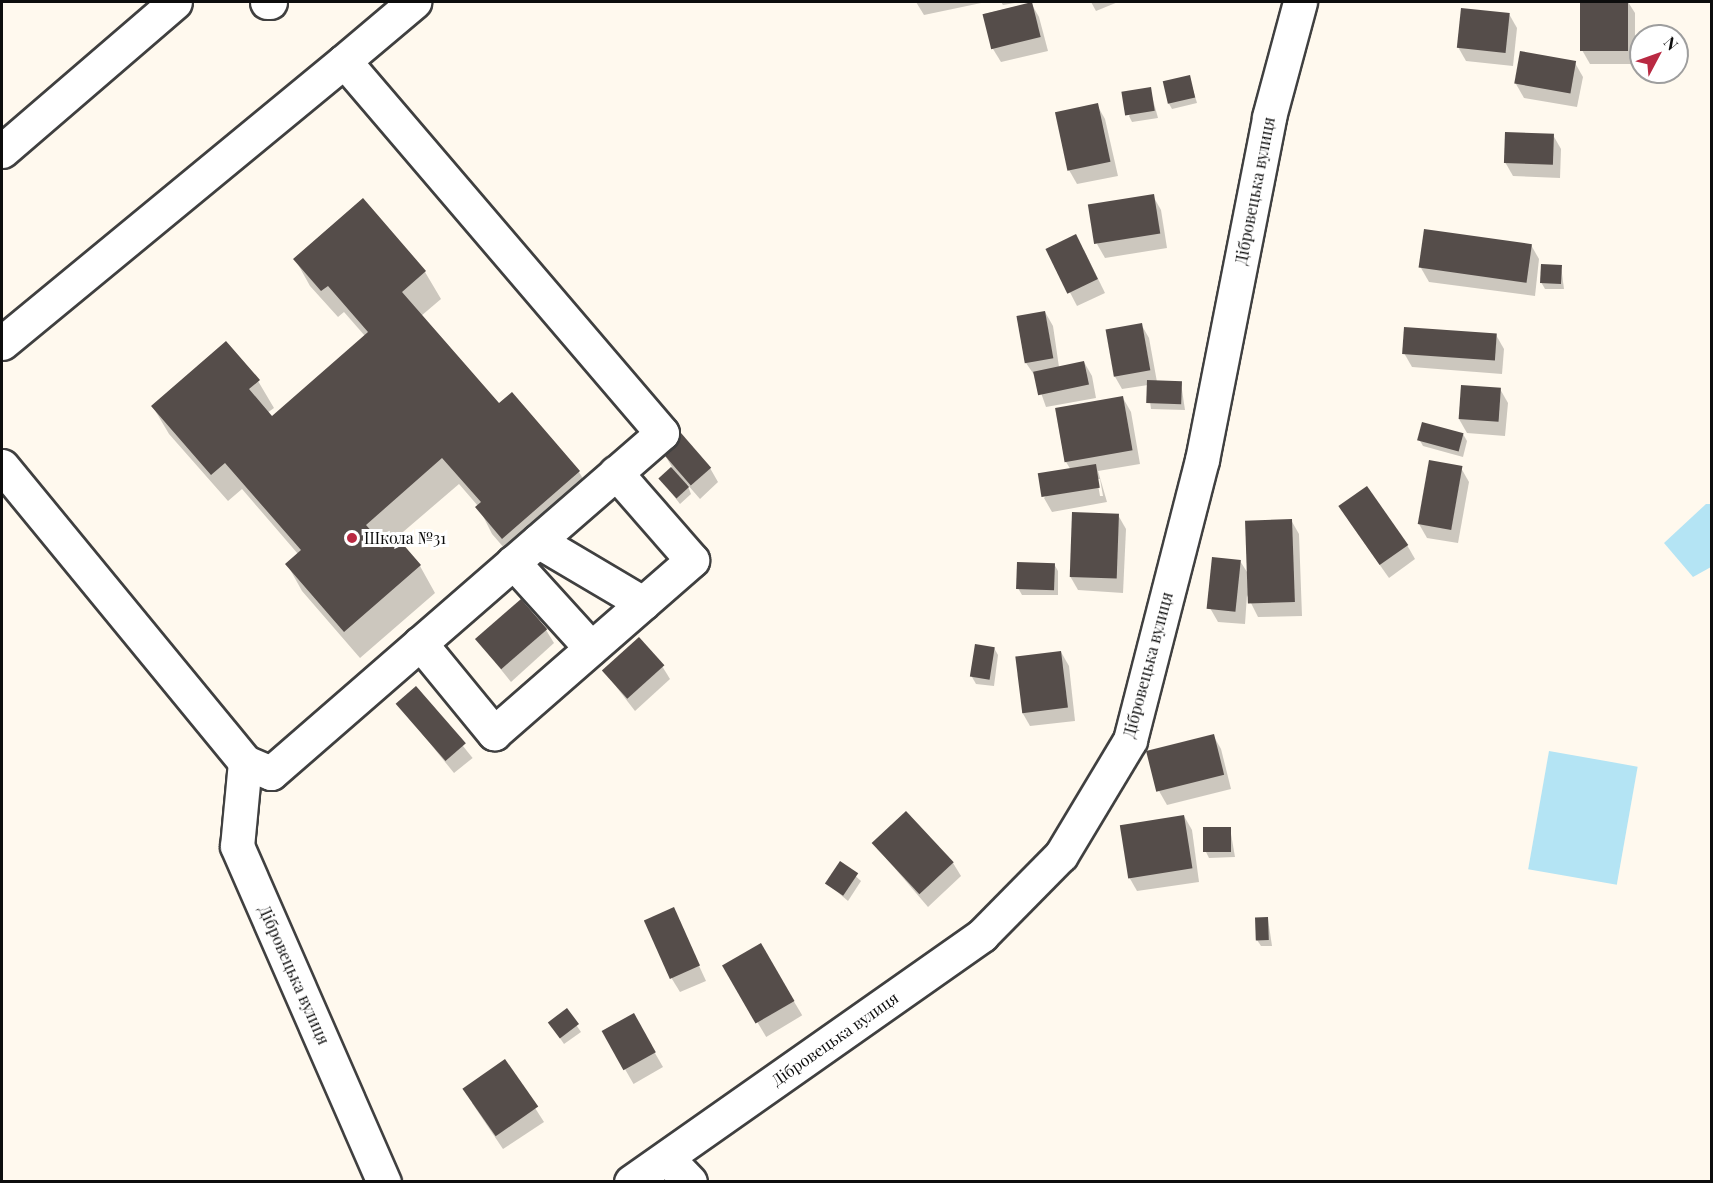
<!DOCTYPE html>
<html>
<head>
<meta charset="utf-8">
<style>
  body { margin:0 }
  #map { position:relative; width:1713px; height:1183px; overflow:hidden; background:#fff9ee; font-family:"Playfair Display",serif }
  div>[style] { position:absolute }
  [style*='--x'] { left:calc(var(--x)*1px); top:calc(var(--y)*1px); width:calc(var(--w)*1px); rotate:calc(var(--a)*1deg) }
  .water>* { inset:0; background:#b4e4f4; transform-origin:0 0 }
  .shadow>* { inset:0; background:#0003; transform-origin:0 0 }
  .building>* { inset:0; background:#554d4a; transform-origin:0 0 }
  .roads { filter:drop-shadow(2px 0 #404040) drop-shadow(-2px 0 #404040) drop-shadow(0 2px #404040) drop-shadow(0 -2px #404040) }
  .minor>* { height:33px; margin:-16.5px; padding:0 16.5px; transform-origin:16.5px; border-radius:16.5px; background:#fff }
  .dots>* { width:16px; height:16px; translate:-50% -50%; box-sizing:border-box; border:3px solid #fff; border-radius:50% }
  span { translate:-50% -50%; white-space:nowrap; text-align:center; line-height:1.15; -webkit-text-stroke:6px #fff; paint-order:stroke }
  .street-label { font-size:16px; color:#0d0d0d }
  .poi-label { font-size:16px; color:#0d0d0d }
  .left { translate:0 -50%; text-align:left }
  .frame { position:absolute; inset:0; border:3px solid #0d0d0d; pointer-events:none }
  .north { position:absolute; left:1629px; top:24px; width:60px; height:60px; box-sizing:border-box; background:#fff; border:2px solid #9e9e9e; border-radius:50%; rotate:49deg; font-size:16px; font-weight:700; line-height:24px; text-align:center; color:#0d0d0d }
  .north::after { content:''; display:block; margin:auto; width:21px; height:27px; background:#b92942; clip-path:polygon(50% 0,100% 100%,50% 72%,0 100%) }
</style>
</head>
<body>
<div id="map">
  <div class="water">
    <i style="clip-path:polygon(1706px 504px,1711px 504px,1711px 567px,1693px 577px,1664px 543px)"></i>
    <i style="left:1549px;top:751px;width:90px;height:120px;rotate:10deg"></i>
  </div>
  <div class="shadow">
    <i style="clip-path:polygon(916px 2px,986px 2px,924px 15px)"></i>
    <i style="clip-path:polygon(1001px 2px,1021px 2px,1003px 5px)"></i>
    <i style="clip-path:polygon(1091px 2px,1118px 2px,1096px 11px)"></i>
    <i style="clip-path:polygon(1581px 2px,1628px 2px,1635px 13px,1635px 64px,1590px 64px,1582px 50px)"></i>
    <i style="clip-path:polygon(1031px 3px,1039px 17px,1048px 51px,1001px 62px,993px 49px,984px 14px)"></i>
    <i style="clip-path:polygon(1509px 14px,1517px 28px,1513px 66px,1466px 61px,1458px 47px)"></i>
    <i style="clip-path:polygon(1575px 63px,1583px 77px,1577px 107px,1524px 98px,1516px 84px)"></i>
    <i style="clip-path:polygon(1189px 76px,1197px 103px,1172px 109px,1168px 102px)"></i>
    <i style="clip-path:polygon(1150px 89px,1158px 118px,1132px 122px,1129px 116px)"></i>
    <i style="clip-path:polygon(1097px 105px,1105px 119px,1118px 176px,1077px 184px,1069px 170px)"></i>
    <i style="clip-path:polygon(1553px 135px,1561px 149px,1560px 178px,1513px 176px,1505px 162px)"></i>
    <i style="clip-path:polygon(1153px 196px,1161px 210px,1167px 248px,1105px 258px,1097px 244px)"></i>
    <i style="clip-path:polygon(363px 200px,425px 272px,441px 299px,421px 316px,499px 405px,512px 395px,579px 472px,595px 499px,519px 565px,492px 534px,478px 506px,459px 484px,396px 538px,420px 566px,435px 593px,360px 658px,302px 591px,287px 564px,298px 554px,242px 489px,228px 501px,169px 434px,153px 407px,258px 381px,274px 408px,267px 413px,271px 418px,365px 336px,344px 312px,338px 317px,310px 286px,295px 259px)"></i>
    <i style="clip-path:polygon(1531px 245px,1539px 259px,1535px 296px,1429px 282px,1421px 268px)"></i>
    <i style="clip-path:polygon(1048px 250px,1084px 250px,1105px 293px,1077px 306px)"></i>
    <i style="clip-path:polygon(1561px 266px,1564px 289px,1545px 289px,1541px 282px)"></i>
    <i style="clip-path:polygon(1045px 312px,1053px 326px,1059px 367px,1084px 362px,1092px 376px,1096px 398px,1046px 407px,1035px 376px,1026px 363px)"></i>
    <i style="clip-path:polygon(1141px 324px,1149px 338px,1157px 382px,1181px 383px,1185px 410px,1151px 409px,1148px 385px,1122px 389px,1114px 375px)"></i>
    <i style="clip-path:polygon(1496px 335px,1504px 349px,1502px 374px,1412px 367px,1404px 353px)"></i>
    <i style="clip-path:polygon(1500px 389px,1508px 403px,1505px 436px,1467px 433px,1459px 419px)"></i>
    <i style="clip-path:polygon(evenodd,1123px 398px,1131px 412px,1140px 464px,1098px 471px,1107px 502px,1052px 512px,1044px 498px,1071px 470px,1066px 462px,1123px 398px,1097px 479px,1100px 479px,1103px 496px,1100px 496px,1097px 479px)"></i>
    <i style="clip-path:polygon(1463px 434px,1467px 441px,1463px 457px,1423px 446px,1419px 439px)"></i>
    <i style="clip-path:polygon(663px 452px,710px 468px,718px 482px,700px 499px,687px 484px,691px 494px,680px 504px,660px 478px,672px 467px)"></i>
    <i style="clip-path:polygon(1461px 468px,1469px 482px,1458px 543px,1427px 538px,1419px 524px)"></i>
    <i style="clip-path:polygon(1118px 515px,1126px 529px,1123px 593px,1078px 590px,1070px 576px)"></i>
    <i style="clip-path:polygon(1291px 520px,1299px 534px,1302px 616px,1258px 617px,1247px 595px,1245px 624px,1218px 622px,1210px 608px,1240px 561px,1249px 575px)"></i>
    <i style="clip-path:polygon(1348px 520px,1407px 545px,1415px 559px,1389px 578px)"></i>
    <i style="clip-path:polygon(1054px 564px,1058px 571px,1058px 595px,1022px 595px,1018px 588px)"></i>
    <i style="clip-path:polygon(546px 630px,554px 643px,511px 682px,478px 641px)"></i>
    <i style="clip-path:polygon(994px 648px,998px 655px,994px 686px,976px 684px,972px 677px)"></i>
    <i style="clip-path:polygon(1061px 652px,1069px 666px,1075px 721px,1030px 726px,1022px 712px)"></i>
    <i style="clip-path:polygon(662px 666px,670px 679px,635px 711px,604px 671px)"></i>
    <i style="left:416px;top:688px;width:90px;height:24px;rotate:51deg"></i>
    <i style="clip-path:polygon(1213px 735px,1221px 749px,1231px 789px,1167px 805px,1159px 791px)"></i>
    <i style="clip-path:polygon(1184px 816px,1192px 830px,1199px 882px,1137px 891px,1129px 877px)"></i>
    <i style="clip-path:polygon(1230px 828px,1235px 857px,1209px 858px,1206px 852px)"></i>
    <i style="clip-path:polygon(874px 844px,953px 863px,961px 876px,928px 907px)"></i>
    <i style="clip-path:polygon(841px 863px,861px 881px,848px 901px,828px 884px)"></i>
    <i style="clip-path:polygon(673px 909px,706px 981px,680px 992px,672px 979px)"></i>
    <i style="clip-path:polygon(1268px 919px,1272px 946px,1261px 946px,1257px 940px)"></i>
    <i style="left:760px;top:945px;width:82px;height:42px;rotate:59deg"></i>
    <i style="clip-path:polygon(566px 1010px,581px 1032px,564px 1044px,553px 1028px)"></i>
    <i style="left:633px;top:1015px;width:60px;height:34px;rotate:60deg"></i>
    <i style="clip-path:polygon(505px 1061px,544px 1122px,503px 1149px,472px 1103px)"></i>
  </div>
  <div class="building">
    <i style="left:1032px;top:2px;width:36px;height:51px;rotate:76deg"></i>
    <i style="left:1580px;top:2px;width:48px;height:49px"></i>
    <i style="left:1461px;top:8px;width:49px;height:40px;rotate:6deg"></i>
    <i style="left:1520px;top:51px;width:57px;height:33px;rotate:10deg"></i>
    <i style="left:1190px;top:75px;width:23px;height:28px;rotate:77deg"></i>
    <i style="left:1151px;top:87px;width:24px;height:30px;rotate:81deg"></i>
    <i style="left:1098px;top:103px;width:60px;height:44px;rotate:78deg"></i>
    <i style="left:1505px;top:132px;width:49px;height:31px;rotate:2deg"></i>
    <i style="left:1154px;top:194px;width:40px;height:67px;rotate:81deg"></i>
    <i style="clip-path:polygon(363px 198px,426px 271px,402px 292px,499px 403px,512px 392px,580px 471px,502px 539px,475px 507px,481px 502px,442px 458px,366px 525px,384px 545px,395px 535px,421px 565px,344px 632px,285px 564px,301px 550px,225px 463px,211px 475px,151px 406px,226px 341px,260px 380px,249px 389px,272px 416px,368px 332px,328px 286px,321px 291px,293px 259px)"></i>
    <i style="left:1424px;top:229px;width:109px;height:39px;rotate:8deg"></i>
    <i style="left:1076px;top:234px;width:50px;height:34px;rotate:64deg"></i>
    <i style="left:1541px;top:264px;width:21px;height:19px;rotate:3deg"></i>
    <i style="left:1045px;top:311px;width:48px;height:29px;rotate:80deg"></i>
    <i style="left:1142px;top:323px;width:48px;height:37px;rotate:80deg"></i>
    <i style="left:1404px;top:327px;width:93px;height:27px;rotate:4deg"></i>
    <i style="left:1084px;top:361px;width:24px;height:52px;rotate:78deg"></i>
    <i style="left:1147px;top:380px;width:35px;height:23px;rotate:2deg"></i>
    <i style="left:1461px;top:385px;width:40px;height:34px;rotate:4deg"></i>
    <i style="left:1123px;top:396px;width:55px;height:69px;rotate:80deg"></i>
    <i style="left:1422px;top:422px;width:43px;height:19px;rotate:15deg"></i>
    <i style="left:681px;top:433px;width:46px;height:27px;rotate:49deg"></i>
    <i style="left:1429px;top:460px;width:34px;height:65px;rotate:10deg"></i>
    <i style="left:1096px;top:464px;width:24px;height:59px;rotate:81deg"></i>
    <i style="left:671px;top:467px;width:27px;height:17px;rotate:48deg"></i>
    <i style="left:1367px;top:486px;width:72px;height:35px;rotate:55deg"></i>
    <i style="left:1072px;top:512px;width:47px;height:65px;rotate:2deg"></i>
    <i style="left:1292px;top:519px;width:83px;height:47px;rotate:88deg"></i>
    <i style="left:1212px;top:557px;width:29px;height:52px;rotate:6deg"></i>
    <i style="left:1017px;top:562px;width:38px;height:27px;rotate:2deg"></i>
    <i style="left:521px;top:599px;width:40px;height:61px;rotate:49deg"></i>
    <i style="left:639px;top:637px;width:38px;height:50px;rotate:48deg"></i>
    <i style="left:975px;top:644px;width:20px;height:33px;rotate:9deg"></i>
    <i style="left:1061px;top:651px;width:57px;height:46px;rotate:83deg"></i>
    <i style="left:416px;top:686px;width:76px;height:27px;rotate:49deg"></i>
    <i style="left:1214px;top:734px;width:42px;height:70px;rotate:76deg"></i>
    <i style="left:906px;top:811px;width:70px;height:47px;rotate:47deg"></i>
    <i style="left:1184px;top:815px;width:54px;height:65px;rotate:81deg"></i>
    <i style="left:1203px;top:827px;width:28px;height:25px"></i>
    <i style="left:840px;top:861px;width:22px;height:27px;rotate:34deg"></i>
    <i style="left:674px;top:907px;width:64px;height:33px;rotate:66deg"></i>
    <i style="left:1268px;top:917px;width:23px;height:13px;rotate:88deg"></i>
    <i style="left:761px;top:943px;width:67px;height:45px;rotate:60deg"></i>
    <i style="left:567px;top:1008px;width:20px;height:24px;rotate:53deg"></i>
    <i style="left:634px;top:1013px;width:45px;height:37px;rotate:61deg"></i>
    <i style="left:505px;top:1059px;width:58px;height:52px;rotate:55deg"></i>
  </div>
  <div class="roads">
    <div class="minor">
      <i style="--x:267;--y:2;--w:3;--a:0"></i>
      <i style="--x:2;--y:151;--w:228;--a:-40.7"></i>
      <i style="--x:2;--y:343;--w:443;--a:-39.5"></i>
      <i style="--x:2;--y:466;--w:383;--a:50.6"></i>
      <i style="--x:245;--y:762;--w:28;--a:23"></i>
      <i style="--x:271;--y:773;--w:518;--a:-41.01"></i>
      <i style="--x:662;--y:433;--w:489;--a:-130.5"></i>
      <i style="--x:344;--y:61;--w:92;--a:-40.1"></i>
      <i style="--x:538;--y:541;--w:122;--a:30.6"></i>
      <i style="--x:513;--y:562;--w:116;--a:47.8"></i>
      <i style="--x:420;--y:643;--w:117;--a:50.6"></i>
      <i style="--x:494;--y:733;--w:263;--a:-41.1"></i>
      <i style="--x:692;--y:560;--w:116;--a:-131.1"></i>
      <i style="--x:245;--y:762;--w:84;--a:95.4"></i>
      <i style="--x:237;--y:846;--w:367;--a:66.4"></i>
      <i style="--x:667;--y:1158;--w:33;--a:46"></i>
      <i style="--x:631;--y:1182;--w:429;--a:-35.1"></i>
      <i style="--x:982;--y:935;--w:112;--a:-45.4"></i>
      <i style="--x:1061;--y:855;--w:134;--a:-59"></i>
      <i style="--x:1130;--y:740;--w:289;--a:-75.6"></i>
      <i style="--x:1202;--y:460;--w:349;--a:-78.9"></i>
      <i style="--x:1269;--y:117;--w:119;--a:-74.9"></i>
    </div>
  </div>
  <div class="dots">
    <i style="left:352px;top:538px;background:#b92942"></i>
  </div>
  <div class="street-label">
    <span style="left:1255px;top:191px;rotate:-79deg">Дібровецька вулиця</span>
    <span style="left:1148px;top:665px;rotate:-75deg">Дібровецька вулиця</span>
    <span style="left:294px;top:975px;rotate:66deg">Дібровецька вулиця</span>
    <span style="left:835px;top:1039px;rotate:-35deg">Дібровецька вулиця</span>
  </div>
  <div class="poi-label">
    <span class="left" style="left:364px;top:538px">Школа №31</span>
  </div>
  <div class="frame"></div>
  <div class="north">N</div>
</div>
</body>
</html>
